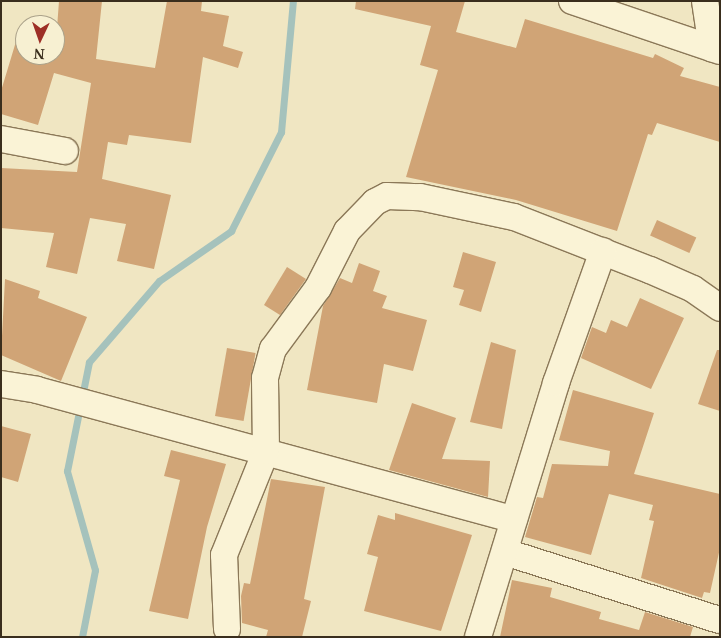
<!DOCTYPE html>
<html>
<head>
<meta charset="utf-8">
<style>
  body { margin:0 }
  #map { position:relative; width:721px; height:638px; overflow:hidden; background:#f0e6c2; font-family:"Noto Serif",serif }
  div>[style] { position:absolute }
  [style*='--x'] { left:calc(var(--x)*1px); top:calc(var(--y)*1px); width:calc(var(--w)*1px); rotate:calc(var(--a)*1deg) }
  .stream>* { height:7px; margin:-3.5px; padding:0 3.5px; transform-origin:3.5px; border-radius:3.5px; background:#a5c2bc }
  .building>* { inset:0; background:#d0a476; transform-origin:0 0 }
  .roads { filter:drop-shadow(1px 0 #8b7858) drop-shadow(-1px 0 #8b7858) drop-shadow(0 1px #8b7858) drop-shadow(0 -1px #8b7858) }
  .minor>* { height:26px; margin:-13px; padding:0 13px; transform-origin:13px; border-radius:13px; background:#faf3d6 }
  span { translate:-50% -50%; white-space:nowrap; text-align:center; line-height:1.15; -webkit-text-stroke:5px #f7f0d2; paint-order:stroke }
  .frame { position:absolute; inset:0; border:2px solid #3a2e1d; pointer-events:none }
  .north { position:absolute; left:15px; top:15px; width:50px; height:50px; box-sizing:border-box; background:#f7f0d2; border:1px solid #aba28a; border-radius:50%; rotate:183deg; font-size:14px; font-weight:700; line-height:20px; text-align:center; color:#3a2e1d }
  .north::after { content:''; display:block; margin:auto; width:18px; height:22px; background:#9d2f26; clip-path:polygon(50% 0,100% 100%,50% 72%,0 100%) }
</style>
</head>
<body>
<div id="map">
  <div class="stream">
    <i style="--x:82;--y:637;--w:68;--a:-79"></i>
    <i style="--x:95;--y:570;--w:103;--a:-105.8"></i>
    <i style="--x:67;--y:471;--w:111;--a:-78.6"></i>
    <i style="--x:89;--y:362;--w:107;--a:-49.2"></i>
    <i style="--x:159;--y:281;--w:88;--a:-34.8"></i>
    <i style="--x:231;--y:231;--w:111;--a:-63.2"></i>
    <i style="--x:281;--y:132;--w:132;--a:-84.8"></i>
  </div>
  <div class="building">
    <i style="clip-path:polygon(59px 1px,102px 1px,96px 59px,155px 68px,167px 1px,202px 1px,201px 11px,229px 16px,223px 46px,243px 52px,238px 68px,203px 57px,191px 143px,129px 135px,127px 145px,108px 142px,102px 179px,171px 195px,154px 269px,117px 261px,126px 224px,90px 218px,77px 274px,46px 267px,54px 233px,1px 228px,1px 168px,77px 172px,91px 83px,54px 73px,38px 125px,1px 114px,1px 91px,21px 25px,25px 26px,25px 55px,55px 55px)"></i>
    <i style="clip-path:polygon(356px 1px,465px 1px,456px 32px,516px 48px,525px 19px,653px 58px,655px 54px,684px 68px,680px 76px,720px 87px,720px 142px,657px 123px,652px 135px,648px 134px,617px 231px,516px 200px,406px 177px,438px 70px,420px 65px,431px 26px,355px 9px)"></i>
    <i style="left:657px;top:220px;width:43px;height:17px;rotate:24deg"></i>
    <i style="clip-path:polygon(463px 252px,496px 262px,481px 312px,459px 305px,464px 290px,453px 287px)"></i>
    <i style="clip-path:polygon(359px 263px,380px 271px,373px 291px,387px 296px,382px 308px,427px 320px,413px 371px,384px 364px,377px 403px,307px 390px,323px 306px,340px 278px,352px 283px)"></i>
    <i style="clip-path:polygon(287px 267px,306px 279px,280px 315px,264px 305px)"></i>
    <i style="clip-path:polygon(5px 279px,40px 291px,38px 298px,87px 317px,61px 381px,1px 355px)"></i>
    <i style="clip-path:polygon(640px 298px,684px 318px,651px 389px,581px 358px,592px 327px,606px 333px,611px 320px,627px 327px)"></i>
    <i style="clip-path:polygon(491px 342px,516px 350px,502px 429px,470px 422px)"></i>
    <i style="left:227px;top:348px;width:29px;height:69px;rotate:10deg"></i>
    <i style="clip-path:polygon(717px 350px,720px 350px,720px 411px,698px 404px)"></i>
    <i style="clip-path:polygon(573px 390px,654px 413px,634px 474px,720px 494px,720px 548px,710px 593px,704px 592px,702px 598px,641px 578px,654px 521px,649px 520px,653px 505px,609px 494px,591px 555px,525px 537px,537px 497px,543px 498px,552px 464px,608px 466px,610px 451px,559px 440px)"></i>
    <i style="clip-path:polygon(412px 403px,456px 418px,442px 459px,490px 461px,488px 497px,389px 470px)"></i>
    <i style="clip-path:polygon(1px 426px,31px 434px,18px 482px,1px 477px)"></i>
    <i style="clip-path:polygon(171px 450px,226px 464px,207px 527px,188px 619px,149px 611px,180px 480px,164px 476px)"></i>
    <i style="clip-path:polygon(271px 479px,325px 487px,304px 599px,311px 601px,302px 637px,266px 637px,268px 630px,242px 623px,241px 596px,244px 583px,250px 584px)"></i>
    <i style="clip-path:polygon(395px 513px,472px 535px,441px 631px,364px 611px,378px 557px,367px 554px,378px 515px,395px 520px)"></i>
    <i style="clip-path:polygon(512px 580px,552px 588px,550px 597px,601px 612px,599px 619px,639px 630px,645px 612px,693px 627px,690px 637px,500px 637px)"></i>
  </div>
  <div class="roads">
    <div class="minor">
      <i style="--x:572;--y:1;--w:156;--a:18.7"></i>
      <i style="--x:705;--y:1;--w:48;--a:81.5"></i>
      <i style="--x:1;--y:139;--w:65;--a:10.6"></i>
      <i style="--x:1;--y:384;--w:36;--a:9"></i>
      <i style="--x:37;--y:390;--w:494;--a:15.2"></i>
      <i style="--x:505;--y:552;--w:225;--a:17.6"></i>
      <i style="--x:227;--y:629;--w:74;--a:-92.3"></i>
      <i style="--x:224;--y:555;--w:112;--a:-68"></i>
      <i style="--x:266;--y:451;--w:73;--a:-90.8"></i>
      <i style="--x:265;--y:378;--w:30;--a:-75"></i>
      <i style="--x:273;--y:349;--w:76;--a:-53.6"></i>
      <i style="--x:318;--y:288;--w:64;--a:-63"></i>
      <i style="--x:347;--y:231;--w:40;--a:-46"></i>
      <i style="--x:375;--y:202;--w:13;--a:-27"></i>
      <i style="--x:387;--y:196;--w:33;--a:2"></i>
      <i style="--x:420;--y:197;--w:96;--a:12"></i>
      <i style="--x:514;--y:217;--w:146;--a:21.3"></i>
      <i style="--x:650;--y:270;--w:47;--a:23.8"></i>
      <i style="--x:693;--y:289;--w:33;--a:35"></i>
      <i style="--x:478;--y:637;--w:266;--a:-72.9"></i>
      <i style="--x:556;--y:383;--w:140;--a:-70.4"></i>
    </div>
  </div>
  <div class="frame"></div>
  <div class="north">N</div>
</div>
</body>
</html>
